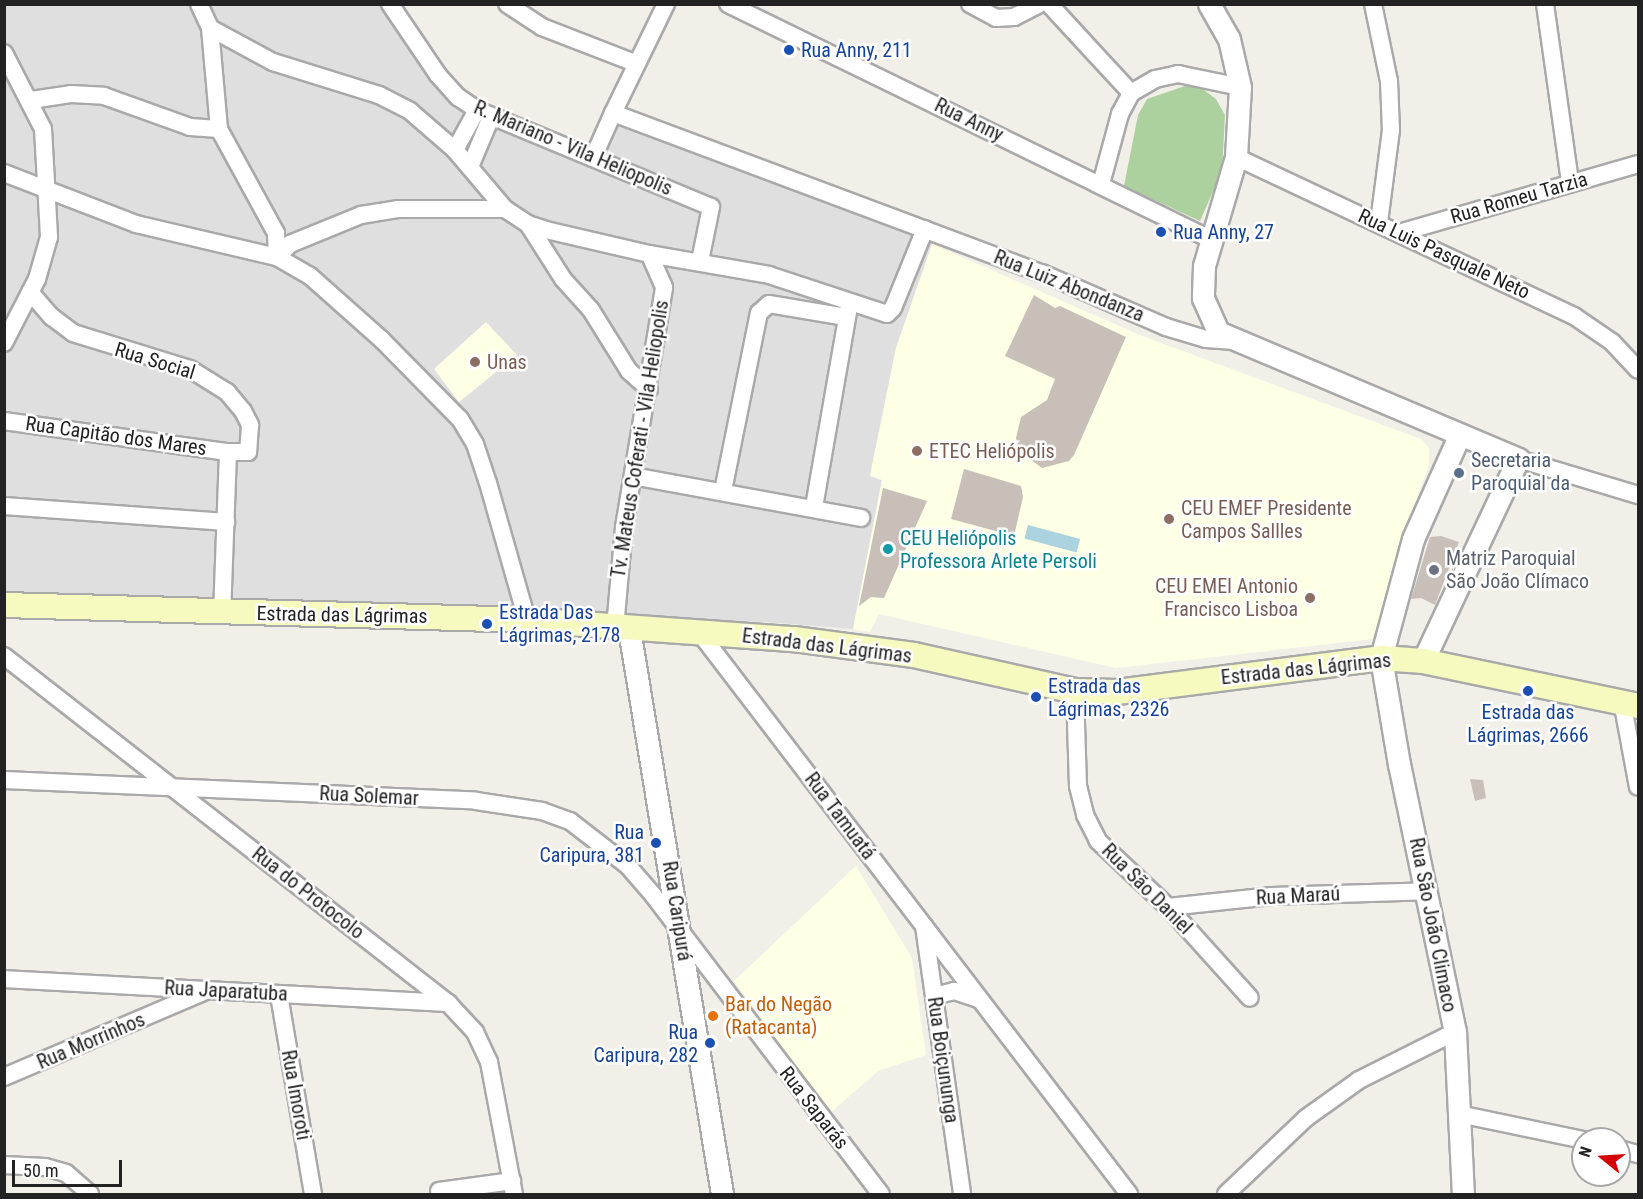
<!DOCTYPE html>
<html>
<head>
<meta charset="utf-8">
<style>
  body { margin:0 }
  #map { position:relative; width:1643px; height:1199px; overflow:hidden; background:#f2efe9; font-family:"Roboto Condensed",sans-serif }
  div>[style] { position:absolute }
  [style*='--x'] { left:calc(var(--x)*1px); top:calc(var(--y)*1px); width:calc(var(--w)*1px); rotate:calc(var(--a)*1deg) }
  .residential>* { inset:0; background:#e0dfdf }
  .education>* { inset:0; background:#ffffe5 }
  .forest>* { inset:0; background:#add19e }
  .water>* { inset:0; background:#aad3df; transform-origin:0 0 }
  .building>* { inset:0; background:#c7bfb8 }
  .roads { filter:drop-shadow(2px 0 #a9a9a9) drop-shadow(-2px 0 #a9a9a9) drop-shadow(0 2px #a9a9a9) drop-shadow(0 -2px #a9a9a9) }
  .minor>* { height:16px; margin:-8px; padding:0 8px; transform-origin:8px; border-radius:8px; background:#fff }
  .tertiary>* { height:21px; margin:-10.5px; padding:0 10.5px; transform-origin:10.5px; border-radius:10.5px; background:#fff }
  .secondary>* { height:24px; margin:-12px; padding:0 12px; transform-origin:12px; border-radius:12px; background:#f7fabf }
  .dots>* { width:16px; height:16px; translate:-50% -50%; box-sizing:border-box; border:3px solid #fff; border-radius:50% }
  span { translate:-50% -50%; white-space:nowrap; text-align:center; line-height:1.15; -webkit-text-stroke:5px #fff; paint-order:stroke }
  .transit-label { font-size:20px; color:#164399 }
  .left { translate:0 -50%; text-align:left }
  .right { translate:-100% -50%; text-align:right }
  .street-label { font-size:20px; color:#222 }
  .education-label { font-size:20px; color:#785e54 }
  .service-label { font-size:20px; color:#4e5e75 }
  .culture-label { font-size:20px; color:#0d838f }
  .worship-label { font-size:20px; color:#5b616d }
  .food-label { font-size:20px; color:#c56008 }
  .frame { position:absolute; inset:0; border:6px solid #222; pointer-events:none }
  .north { position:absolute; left:1571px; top:1127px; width:60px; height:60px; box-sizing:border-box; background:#fff; border:2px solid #a7a7a7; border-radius:50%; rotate:288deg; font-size:16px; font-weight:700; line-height:24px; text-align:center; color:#222 }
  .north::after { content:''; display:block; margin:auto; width:21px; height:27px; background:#d40000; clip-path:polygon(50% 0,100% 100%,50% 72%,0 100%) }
  .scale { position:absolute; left:12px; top:1160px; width:110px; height:27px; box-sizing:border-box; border:3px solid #222; border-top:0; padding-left:8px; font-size:18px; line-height:21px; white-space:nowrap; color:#222; -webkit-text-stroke:4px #fff; paint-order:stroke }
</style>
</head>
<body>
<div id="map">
  <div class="residential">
    <i style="clip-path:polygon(5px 5px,390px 5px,458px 97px,592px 158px,612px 115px,936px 235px,896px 348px,870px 475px,882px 480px,853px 629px,766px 622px,5px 591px)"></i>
  </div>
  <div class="education">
    <i style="clip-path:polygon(932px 244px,1142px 336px,1421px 439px,1429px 448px,1429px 465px,1398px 549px,1373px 639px,1116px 668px,879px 614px,870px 632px,853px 629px,882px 480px,870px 476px,896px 348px)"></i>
    <i style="clip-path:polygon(486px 322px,517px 355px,459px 402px,434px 369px)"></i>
    <i style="clip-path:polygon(856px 866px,912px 958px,926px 1055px,878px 1071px,830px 1113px,734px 981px)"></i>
  </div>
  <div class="forest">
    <i style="clip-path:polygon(1185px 86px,1200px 87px,1216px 99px,1225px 115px,1222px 171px,1200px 221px,1124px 186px,1138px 115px,1147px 99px)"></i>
  </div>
  <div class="water">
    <i style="left:1028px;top:525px;width:54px;height:14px;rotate:15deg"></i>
  </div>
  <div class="building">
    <i style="clip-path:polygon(1034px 295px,1055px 308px,1060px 306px,1126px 337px,1074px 455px,1069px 461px,1042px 468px,1019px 451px,1016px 438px,1021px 417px,1047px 400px,1055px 379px,1005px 356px)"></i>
    <i style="clip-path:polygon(964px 469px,1021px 486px,1023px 497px,1014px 536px,951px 519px)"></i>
    <i style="clip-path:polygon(883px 488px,927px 501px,884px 598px,871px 597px,859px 606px)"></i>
    <i style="clip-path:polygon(1441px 536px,1459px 542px,1435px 605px,1421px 598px,1411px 599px,1430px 537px)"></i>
    <i style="clip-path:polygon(1470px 779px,1483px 780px,1486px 798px,1475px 801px)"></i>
  </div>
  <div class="roads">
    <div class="minor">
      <i style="--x:199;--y:4;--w:26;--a:65"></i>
      <i style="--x:210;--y:28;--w:101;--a:84.9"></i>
      <i style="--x:219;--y:129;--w:119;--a:61.3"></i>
      <i style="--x:276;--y:233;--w:24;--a:88"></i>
      <i style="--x:390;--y:4;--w:86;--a:55.9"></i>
      <i style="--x:438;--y:75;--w:30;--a:48"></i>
      <i style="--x:458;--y:97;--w:23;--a:34"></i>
      <i style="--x:477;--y:110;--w:253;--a:22.5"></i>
      <i style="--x:711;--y:207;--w:55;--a:101.5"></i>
      <i style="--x:507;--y:4;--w:42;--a:33.3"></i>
      <i style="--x:542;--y:27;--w:100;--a:21.2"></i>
      <i style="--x:666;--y:4;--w:121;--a:115.9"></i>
      <i style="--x:613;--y:113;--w:458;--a:20.5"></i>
      <i style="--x:1042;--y:273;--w:135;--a:23.5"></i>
      <i style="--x:1166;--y:327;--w:42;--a:16.7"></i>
      <i style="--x:1206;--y:339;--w:28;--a:4"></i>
      <i style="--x:728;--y:4;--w:536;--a:25.99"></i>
      <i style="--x:970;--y:4;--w:30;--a:28"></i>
      <i style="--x:996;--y:18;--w:18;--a:-3"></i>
      <i style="--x:1014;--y:17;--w:28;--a:-27"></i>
      <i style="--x:1049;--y:4;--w:121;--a:47.3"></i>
      <i style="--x:1373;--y:4;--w:79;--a:78.3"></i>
      <i style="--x:1389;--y:81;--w:49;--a:87.7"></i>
      <i style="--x:1391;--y:130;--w:94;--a:97.4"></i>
      <i style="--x:1545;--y:4;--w:180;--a:82"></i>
      <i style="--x:210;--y:28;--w:72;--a:28.4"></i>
      <i style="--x:273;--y:62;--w:111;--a:17.3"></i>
      <i style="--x:379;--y:95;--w:35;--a:27"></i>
      <i style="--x:410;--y:111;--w:60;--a:40.9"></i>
      <i style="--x:455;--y:150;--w:77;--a:49.7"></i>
      <i style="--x:4;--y:53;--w:85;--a:62.8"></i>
      <i style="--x:43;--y:129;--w:108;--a:86.8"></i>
      <i style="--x:49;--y:237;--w:44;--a:105.9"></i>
      <i style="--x:37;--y:279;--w:72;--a:117.3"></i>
      <i style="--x:31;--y:100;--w:40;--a:-8.5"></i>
      <i style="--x:71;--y:94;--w:33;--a:3"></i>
      <i style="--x:104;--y:96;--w:91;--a:19.8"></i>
      <i style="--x:190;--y:127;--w:29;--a:4"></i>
      <i style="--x:455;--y:150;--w:46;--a:-61.2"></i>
      <i style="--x:1236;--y:157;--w:374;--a:25.2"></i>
      <i style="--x:1574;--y:316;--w:46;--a:34.4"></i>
      <i style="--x:1612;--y:342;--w:38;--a:47"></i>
      <i style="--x:593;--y:158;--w:49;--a:-66"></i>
      <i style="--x:470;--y:167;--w:54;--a:-67.2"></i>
      <i style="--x:4;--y:173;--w:142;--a:21.1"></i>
      <i style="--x:136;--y:224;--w:145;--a:13.2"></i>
      <i style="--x:277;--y:257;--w:38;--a:30"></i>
      <i style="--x:310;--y:276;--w:96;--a:41.6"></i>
      <i style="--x:382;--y:340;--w:111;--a:45.4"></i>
      <i style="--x:460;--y:419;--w:29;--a:59"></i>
      <i style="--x:475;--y:444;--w:41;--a:71.6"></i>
      <i style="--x:488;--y:483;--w:142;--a:74.1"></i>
      <i style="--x:1101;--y:184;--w:73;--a:-74.8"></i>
      <i style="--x:1120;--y:114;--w:24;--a:-62"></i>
      <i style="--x:1131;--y:93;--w:28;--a:-30"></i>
      <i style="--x:1155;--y:79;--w:24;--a:-12"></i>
      <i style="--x:1178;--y:74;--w:63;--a:11.8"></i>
      <i style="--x:528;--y:224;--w:65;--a:57.5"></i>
      <i style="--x:563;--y:279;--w:42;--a:47.9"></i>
      <i style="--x:591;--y:310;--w:72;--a:58.1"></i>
      <i style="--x:629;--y:371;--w:27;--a:42"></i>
      <i style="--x:1399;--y:233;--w:249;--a:-16.1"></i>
      <i style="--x:277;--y:257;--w:18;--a:-45"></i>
      <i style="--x:290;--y:244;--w:77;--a:-22.2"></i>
      <i style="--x:361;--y:215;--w:37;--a:-9"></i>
      <i style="--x:398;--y:209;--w:107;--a:0"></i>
      <i style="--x:505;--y:209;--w:27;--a:33"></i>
      <i style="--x:528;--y:224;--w:19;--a:18"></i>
      <i style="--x:546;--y:230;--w:106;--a:13.1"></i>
      <i style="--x:649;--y:254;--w:122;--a:9.9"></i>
      <i style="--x:769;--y:275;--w:124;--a:18.3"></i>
      <i style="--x:887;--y:314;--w:8;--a:-45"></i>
      <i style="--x:893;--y:308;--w:85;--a:-67.9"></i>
      <i style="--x:30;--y:292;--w:33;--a:49"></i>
      <i style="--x:52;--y:317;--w:26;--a:37"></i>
      <i style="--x:73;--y:333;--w:122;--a:17.1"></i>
      <i style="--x:190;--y:369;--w:44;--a:31.9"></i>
      <i style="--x:227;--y:392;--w:25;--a:50"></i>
      <i style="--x:243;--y:411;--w:16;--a:63"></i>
      <i style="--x:250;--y:425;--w:27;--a:94"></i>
      <i style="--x:248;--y:452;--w:20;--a:180"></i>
      <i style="--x:228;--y:452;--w:160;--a:92.1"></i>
      <i style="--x:4;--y:421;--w:226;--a:7.9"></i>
      <i style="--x:1518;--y:459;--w:125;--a:16.7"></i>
      <i style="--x:633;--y:476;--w:232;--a:10.4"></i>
      <i style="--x:723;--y:491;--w:182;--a:-78.6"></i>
      <i style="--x:759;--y:313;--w:13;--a:-42"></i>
      <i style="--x:769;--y:304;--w:78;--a:9.6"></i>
      <i style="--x:4;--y:506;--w:223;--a:4.1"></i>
      <i style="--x:814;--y:507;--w:203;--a:-80.1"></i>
      <i style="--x:615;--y:628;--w:101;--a:-84.9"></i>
      <i style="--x:624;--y:527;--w:243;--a:-80.5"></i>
      <i style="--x:664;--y:287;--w:36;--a:-114"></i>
      <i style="--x:699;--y:632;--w:708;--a:52.58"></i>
      <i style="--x:4;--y:656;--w:564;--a:38.01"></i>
      <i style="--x:448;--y:1003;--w:40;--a:47"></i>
      <i style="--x:475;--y:1032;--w:33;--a:65"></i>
      <i style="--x:489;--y:1062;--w:134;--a:79.3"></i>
      <i style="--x:1075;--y:691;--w:95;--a:88.2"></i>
      <i style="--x:1078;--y:786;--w:30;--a:76"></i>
      <i style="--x:1085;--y:815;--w:29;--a:63"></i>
      <i style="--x:1098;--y:841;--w:96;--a:43.3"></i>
      <i style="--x:1168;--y:907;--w:122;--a:48"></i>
      <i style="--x:1622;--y:701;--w:87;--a:79.5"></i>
      <i style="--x:4;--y:780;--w:472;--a:2.5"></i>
      <i style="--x:476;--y:801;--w:67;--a:8.6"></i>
      <i style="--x:542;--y:811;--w:30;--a:20"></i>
      <i style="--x:570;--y:821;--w:73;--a:37.8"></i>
      <i style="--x:628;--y:866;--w:38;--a:49"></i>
      <i style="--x:653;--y:895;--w:376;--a:52.7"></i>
      <i style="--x:1168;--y:907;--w:105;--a:-6"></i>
      <i style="--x:1272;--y:896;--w:155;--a:-1.8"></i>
      <i style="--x:924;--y:926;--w:271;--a:81.9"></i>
      <i style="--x:4;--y:979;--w:445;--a:3.1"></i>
      <i style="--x:279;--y:995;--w:202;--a:80.3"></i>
      <i style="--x:934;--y:996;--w:21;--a:-14"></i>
      <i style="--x:954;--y:991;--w:26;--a:18"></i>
      <i style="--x:4;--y:1077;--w:220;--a:-23.1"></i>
      <i style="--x:1459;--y:1114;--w:127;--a:11.8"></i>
      <i style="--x:1619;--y:1149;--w:20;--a:15"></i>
      <i style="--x:4;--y:1165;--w:41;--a:2.8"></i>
      <i style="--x:45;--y:1167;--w:22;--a:16"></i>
      <i style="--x:66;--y:1173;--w:32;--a:41"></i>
      <i style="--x:439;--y:1191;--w:74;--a:-7.8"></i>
      <i style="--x:1226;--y:1194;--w:110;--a:-43.5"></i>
      <i style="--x:1306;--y:1118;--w:65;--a:-35.6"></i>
      <i style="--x:1359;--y:1080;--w:107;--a:-26.6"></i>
    </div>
    <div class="tertiary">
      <i style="--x:1209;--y:4;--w:40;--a:60.3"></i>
      <i style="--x:1229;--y:39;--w:49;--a:77.1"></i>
      <i style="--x:1240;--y:87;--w:70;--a:93.3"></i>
      <i style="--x:1236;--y:157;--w:114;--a:106.4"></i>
      <i style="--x:1204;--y:266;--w:32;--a:92"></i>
      <i style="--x:1203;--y:298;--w:37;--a:66"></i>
      <i style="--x:1218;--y:332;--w:326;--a:22.9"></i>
      <i style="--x:1518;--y:459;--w:223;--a:115.2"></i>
      <i style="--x:1459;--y:436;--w:113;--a:114.1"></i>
      <i style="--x:1413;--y:539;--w:123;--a:105.1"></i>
      <i style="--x:1381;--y:658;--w:108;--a:80.4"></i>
      <i style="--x:1399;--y:764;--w:274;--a:78.2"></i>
      <i style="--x:1455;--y:1032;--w:162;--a:87.2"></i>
      <i style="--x:629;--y:629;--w:573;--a:80.65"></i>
    </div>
    <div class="secondary">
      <i style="--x:4;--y:605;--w:523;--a:1.64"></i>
      <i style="--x:527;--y:620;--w:268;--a:4.1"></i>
      <i style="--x:794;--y:639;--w:121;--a:7.6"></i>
      <i style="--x:914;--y:655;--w:165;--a:12.6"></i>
      <i style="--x:1075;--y:691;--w:42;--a:1.4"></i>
      <i style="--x:1117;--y:692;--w:266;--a:-7.3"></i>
      <i style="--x:1381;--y:658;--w:42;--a:4.1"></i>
      <i style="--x:1423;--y:661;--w:220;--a:11.8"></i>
    </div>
  </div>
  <div class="dots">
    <i style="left:789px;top:50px;background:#1a4fb4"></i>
    <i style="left:1161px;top:232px;background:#1a4fb4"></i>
    <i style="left:475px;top:362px;background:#8d6e63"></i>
    <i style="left:917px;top:451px;background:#8d6e63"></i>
    <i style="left:1459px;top:473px;background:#5c6f8a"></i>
    <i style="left:1169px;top:519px;background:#8d6e63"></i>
    <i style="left:888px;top:549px;background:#0f9aa8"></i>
    <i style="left:1434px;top:570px;background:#6b7280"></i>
    <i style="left:1310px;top:598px;background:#8d6e63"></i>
    <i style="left:487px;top:624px;background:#1a4fb4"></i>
    <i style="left:1528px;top:691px;background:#1a4fb4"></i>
    <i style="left:1036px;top:697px;background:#1a4fb4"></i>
    <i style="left:656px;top:843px;background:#1a4fb4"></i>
    <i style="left:713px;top:1016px;background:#e8710a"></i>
    <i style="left:710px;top:1043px;background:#1a4fb4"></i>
  </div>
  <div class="transit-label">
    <span class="left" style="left:801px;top:50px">Rua Anny, 211</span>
    <span class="left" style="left:1173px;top:232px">Rua Anny, 27</span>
    <span class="left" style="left:499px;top:624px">Estrada Das<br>Lágrimas, 2178</span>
    <span class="left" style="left:1048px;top:698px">Estrada das<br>Lágrimas, 2326</span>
    <span style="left:1528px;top:724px">Estrada das<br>Lágrimas, 2666</span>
    <span class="right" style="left:644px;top:844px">Rua<br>Caripura, 381</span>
    <span class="right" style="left:698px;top:1044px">Rua<br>Caripura, 282</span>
  </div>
  <div class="street-label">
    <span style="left:969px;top:120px;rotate:26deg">Rua Anny</span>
    <span style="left:573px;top:148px;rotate:23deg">R. Mariano - Vila Heliopolis</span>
    <span style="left:1519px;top:198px;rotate:-16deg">Rua Romeu Tarzia</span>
    <span style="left:1444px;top:254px;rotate:25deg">Rua Luis Pasquale Neto</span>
    <span style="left:1069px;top:286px;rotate:22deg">Rua Luiz Abondanza</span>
    <span style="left:155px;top:361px;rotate:17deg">Rua Social</span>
    <span style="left:116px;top:436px;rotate:8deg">Rua Capitão dos Mares</span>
    <span style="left:640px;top:439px;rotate:-81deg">Tv. Mateus Coferati - Vila Heliopolis</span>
    <span style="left:342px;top:615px;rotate:1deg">Estrada das Lágrimas</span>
    <span style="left:827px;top:646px;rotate:7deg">Estrada das Lágrimas</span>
    <span style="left:1306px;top:669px;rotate:-6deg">Estrada das Lágrimas</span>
    <span style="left:369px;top:796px;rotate:3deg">Rua Solemar</span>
    <span style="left:840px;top:816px;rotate:53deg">Rua Tamuatá</span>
    <span style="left:1147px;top:889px;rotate:45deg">Rua São Daniel</span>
    <span style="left:308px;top:893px;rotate:38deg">Rua do Protocolo</span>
    <span style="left:1298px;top:896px;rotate:-3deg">Rua Maraú</span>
    <span style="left:677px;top:911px;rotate:81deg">Rua Caripurá</span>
    <span style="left:1433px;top:925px;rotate:79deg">Rua São João Climaco</span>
    <span style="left:226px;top:991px;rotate:3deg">Rua Japaratuba</span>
    <span style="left:91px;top:1041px;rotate:-23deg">Rua Morrinhos</span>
    <span style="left:943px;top:1060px;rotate:82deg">Rua Boiçununga</span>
    <span style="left:296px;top:1095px;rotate:80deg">Rua Imoroti</span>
    <span style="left:814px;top:1108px;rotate:52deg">Rua Saparás</span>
  </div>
  <div class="education-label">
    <span class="left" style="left:487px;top:362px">Unas</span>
    <span class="left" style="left:929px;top:451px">ETEC Heliópolis</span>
    <span class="left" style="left:1181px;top:520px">CEU EMEF Presidente<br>Campos Sallles</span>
    <span class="right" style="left:1298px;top:598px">CEU EMEI Antonio<br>Francisco Lisboa</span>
  </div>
  <div class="service-label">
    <span class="left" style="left:1471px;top:472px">Secretaria<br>Paroquial da</span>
  </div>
  <div class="culture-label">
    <span class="left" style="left:900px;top:550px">CEU Heliópolis<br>Professora Arlete Persoli</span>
  </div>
  <div class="worship-label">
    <span class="left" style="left:1446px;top:570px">Matriz Paroquial<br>São João Clímaco</span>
  </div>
  <div class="food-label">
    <span class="left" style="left:725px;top:1016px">Bar do Negão<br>(Ratacanta)</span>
  </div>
  <div class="frame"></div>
  <div class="north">N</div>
  <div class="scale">50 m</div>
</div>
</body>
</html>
